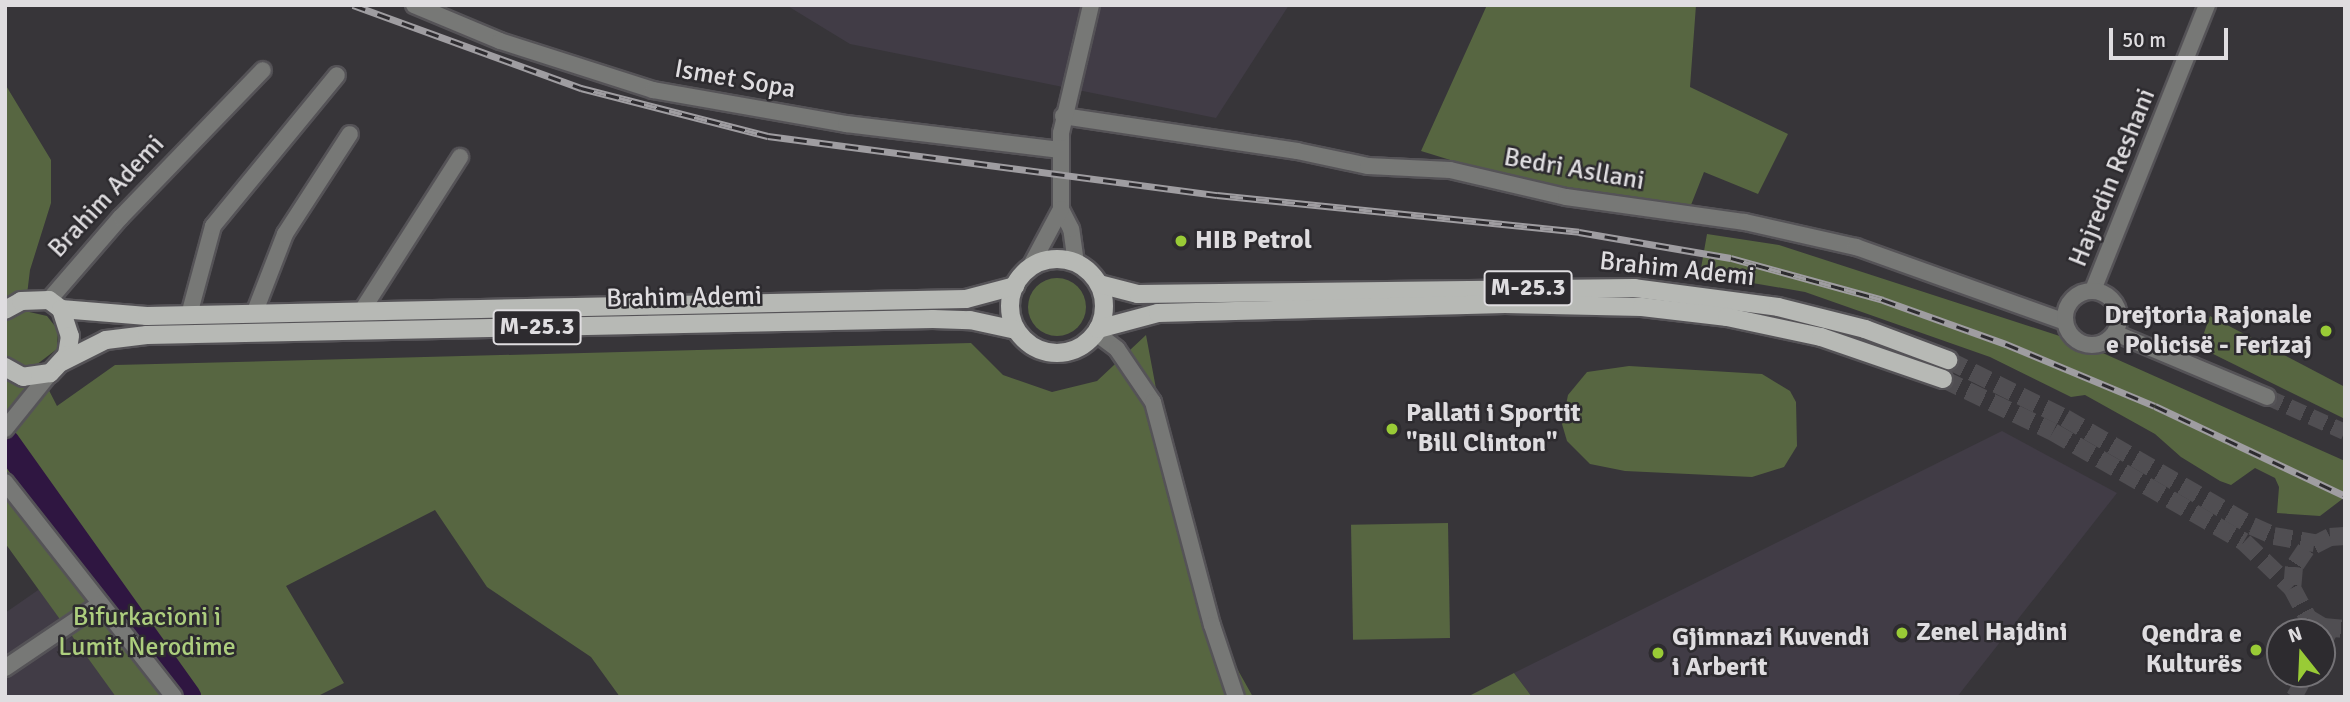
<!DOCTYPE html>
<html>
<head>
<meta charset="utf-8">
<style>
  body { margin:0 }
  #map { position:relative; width:2350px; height:702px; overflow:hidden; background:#373539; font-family:Signika,sans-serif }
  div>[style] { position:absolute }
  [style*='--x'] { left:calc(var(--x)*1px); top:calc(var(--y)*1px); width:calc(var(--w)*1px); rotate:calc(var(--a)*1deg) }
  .built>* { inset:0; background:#413c46 }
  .green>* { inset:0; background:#576641; transform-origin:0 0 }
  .round { border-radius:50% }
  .river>* { height:28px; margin:-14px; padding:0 14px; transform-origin:14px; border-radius:14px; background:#2f1641 }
  .minor-tunnel>* { height:16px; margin-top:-8px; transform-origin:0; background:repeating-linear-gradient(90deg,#504e52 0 16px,transparent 0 24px) }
  .major-tunnel>* { height:18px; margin-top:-9px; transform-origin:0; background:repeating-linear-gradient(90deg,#504e52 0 18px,transparent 0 27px) }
  .roads { filter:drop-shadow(2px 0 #555357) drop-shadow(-2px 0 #555357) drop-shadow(0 2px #555357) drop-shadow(0 -2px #555357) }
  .minor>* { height:16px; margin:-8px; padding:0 8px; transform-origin:8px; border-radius:8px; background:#777876 }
  .minor>.ring { margin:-8px; padding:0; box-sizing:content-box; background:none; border:16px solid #777876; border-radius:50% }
  .major>* { height:18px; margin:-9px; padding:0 9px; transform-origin:9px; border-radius:9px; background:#b7b9b5 }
  .major>.ring { margin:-9px; padding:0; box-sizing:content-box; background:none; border:18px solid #b7b9b5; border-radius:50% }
  .rail>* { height:7px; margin-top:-3.5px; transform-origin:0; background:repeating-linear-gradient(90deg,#2d2b2f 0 13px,#9f9da1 0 26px); box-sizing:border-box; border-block:2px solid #9f9da1 }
  .dots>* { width:19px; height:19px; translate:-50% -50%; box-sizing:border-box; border:4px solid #2d2b2f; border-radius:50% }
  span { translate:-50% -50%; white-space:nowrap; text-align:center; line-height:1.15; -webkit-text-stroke:5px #2d2b2f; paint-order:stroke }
  .shield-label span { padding:2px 5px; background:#2d2b2f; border:2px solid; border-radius:5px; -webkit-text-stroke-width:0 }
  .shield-label { font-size:24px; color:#dfdde0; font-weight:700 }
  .street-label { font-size:26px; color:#dfdde0 }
  .poi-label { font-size:26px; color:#dfdde0; font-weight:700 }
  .left { translate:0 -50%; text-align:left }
  .right { translate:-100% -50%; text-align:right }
  .park-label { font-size:26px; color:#adce7e }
  .frame { position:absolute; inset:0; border:7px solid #dfdde0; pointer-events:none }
  .north { position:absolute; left:2266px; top:618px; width:70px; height:70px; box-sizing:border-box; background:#2d2b2f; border:2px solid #747276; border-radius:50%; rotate:342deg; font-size:19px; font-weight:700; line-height:28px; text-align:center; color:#dfdde0 }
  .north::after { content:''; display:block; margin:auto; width:24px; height:32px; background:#99cb36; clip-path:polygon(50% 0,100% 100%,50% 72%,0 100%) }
  .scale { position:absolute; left:2109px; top:28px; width:119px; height:32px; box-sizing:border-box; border:4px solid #dfdde0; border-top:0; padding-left:9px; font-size:21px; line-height:24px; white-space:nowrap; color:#dfdde0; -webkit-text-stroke:5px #2d2b2f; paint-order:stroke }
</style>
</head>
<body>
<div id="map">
  <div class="built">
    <i style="clip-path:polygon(786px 5px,1289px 5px,1216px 118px,850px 44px)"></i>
    <i style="clip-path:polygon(2002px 431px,2117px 493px,1957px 697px,1532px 697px,1514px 673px)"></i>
    <i style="clip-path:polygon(54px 579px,138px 697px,5px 697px,5px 613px)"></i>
  </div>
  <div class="green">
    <i style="clip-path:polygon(1487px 5px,1696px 5px,1690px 87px,1788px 134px,1758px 194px,1704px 172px,1691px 205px,1512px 179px,1421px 151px)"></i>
    <i style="clip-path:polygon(5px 84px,51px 160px,51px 203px,30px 270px,25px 311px,47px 316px,58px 330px,57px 349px,36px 365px,57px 406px,115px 365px,971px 343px,1003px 375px,1052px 392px,1097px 381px,1146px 335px,1184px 538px,1225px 647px,1253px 697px,620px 697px,591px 657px,487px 587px,435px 510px,286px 586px,344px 683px,316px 697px,116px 697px,5px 543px)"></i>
    <i style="clip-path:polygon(1707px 234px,1779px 245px,2078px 342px,2345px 461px,2345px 497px,2320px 516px,2277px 513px,2279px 487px,2275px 478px,2255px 468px,2231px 485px,2220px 481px,2181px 457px,2155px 434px,2085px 395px,2071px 397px,1990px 357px,1805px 292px,1700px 274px)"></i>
    <i class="round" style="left:1028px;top:278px;width:58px;height:58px"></i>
    <i style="clip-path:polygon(2210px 316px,2345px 387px,2345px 419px,2199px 347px)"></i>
    <i style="clip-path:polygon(1629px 366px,1762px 374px,1790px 391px,1796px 402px,1797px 446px,1784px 467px,1752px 477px,1625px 471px,1590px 464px,1567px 441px,1562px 424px,1568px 395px,1587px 372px)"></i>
    <i style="left:1448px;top:523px;width:115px;height:97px;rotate:89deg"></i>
    <i style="clip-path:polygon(1514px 673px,1532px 697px,1467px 697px)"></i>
  </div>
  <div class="river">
    <i style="--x:6;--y:443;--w:312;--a:54.5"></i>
  </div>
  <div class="minor-tunnel">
    <i style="--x:2267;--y:397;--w:85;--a:24.2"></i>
    <i style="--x:2322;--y:646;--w:19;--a:-62"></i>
    <i style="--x:2294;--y:697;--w:26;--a:-61"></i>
  </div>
  <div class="major-tunnel">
    <i style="--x:1948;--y:360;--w:131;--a:26.4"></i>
    <i style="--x:2065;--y:418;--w:216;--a:30"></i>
    <i style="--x:2252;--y:526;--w:24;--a:24"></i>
    <i style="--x:2274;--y:536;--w:41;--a:9.9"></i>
    <i style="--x:1943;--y:379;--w:122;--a:25.7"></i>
    <i style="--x:2053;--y:432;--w:220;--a:29.9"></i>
    <i style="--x:2244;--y:542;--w:66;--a:43.8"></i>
    <i style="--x:2345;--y:536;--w:15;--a:176"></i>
    <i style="--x:2330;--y:537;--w:27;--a:153"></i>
    <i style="--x:2306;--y:549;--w:22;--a:124"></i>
    <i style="--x:2294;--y:567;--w:21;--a:95"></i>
    <i style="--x:2292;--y:588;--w:34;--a:62"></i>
    <i style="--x:2308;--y:618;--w:17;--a:31"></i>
    <i style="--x:2323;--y:627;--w:22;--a:5"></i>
  </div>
  <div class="roads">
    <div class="minor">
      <i style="--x:414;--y:5;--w:93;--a:22.7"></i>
      <i style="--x:500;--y:41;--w:161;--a:17.8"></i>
      <i style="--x:653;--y:90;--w:196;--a:10"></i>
      <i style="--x:846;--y:124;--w:216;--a:6.9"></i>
      <i style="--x:1063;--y:116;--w:237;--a:8.5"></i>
      <i style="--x:1297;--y:151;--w:73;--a:11.9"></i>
      <i style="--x:1368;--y:166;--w:82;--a:2.8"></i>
      <i style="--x:1450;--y:170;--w:119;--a:13.1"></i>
      <i style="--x:1566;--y:197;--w:181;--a:8"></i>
      <i style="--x:1745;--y:222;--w:114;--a:12.7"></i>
      <i style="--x:1856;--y:247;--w:222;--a:19.7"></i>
      <i style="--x:1076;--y:263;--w:34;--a:-98"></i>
      <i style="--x:1071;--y:229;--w:22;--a:-117"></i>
      <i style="--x:1061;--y:209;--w:76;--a:-90"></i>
      <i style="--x:1061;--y:133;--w:131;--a:-76.8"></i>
      <i style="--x:1029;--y:269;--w:68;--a:-61.9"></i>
      <i style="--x:2093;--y:290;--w:307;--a:-68.2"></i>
      <i class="ring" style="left:2065px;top:291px;width:38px;height:38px"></i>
      <i style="--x:49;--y:300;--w:110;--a:-49.1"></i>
      <i style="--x:121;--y:217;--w:204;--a:-46"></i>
      <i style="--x:361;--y:312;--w:184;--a:-57.4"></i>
      <i style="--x:254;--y:314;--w:86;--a:-68.8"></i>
      <i style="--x:285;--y:234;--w:119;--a:-57"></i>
      <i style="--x:189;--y:315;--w:92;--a:-74.9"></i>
      <i style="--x:213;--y:226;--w:195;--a:-50.6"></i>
      <i style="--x:1096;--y:333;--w:26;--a:37"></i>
      <i style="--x:1117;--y:349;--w:64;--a:55.8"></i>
      <i style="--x:1153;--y:402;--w:231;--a:75.2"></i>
      <i style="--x:1212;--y:625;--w:76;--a:71.6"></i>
      <i style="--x:2115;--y:333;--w:165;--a:22.8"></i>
      <i style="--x:5;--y:429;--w:72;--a:-51.2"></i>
      <i style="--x:5;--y:482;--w:273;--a:51.8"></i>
      <i style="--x:5;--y:668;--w:115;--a:-34"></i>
    </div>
    <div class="major">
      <i class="ring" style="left:1010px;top:259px;width:76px;height:76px"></i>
      <i style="--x:1099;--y:284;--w:40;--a:14.4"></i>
      <i style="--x:1138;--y:294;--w:496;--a:-0.7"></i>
      <i style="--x:1634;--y:288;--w:145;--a:7.5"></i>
      <i style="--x:1778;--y:307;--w:90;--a:14.2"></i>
      <i style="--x:1865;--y:329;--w:89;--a:20.5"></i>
      <i style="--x:61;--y:309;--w:86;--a:4.7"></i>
      <i style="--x:147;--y:316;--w:819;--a:-1.19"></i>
      <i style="--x:966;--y:299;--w:51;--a:-14.9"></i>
      <i style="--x:5;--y:310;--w:18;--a:-29"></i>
      <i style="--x:21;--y:301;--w:28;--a:-2"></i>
      <i style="--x:49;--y:300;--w:15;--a:37"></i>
      <i style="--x:61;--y:309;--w:28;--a:72"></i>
      <i style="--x:70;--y:336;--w:19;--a:99"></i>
      <i style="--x:67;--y:355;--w:25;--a:133"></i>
      <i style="--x:50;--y:373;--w:27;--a:172"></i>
      <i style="--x:23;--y:377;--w:21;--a:-151"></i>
      <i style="--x:1098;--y:329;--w:62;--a:-14.9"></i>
      <i style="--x:1158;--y:313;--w:347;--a:-1.5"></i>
      <i style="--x:1505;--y:304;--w:137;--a:1.3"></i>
      <i style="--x:1642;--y:307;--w:86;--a:6.7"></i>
      <i style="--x:1727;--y:317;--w:96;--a:12"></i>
      <i style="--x:1821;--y:337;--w:129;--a:19"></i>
      <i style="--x:62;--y:362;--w:49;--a:-26.6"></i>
      <i style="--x:106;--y:340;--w:41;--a:-7"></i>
      <i style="--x:147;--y:335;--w:786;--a:-1.17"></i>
      <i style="--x:933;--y:319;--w:37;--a:2"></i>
      <i style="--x:970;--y:320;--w:47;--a:12.3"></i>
    </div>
  </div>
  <div class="rail">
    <i style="--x:353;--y:5;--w:243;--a:20"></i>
    <i style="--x:581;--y:88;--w:193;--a:14.4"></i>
    <i style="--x:768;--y:136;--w:453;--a:7.5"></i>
    <i style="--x:1217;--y:195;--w:364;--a:5.8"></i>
    <i style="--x:1579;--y:232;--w:154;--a:9.7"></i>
    <i style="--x:1731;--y:258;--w:158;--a:15.4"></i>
    <i style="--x:1883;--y:300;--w:131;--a:19.7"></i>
    <i style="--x:2006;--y:344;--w:161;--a:22.6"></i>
    <i style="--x:2155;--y:406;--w:210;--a:25.3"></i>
  </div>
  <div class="dots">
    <i style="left:1181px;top:241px;background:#99cb36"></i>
    <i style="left:2326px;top:331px;background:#99cb36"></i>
    <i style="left:1392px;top:429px;background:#99cb36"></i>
    <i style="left:1902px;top:633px;background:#99cb36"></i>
    <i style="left:2256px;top:650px;background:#99cb36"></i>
    <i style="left:1658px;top:653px;background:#99cb36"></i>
  </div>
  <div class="shield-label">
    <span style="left:1528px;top:288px">M-25.3</span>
    <span style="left:537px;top:327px">M-25.3</span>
  </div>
  <div class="street-label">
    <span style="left:735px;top:80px;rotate:10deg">Ismet Sopa</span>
    <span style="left:1574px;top:170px;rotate:10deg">Bedri Asllani</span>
    <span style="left:2113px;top:178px;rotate:-68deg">Hajredin Reshani</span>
    <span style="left:107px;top:197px;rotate:-47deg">Brahim Ademi</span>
    <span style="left:1677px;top:270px;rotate:6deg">Brahim Ademi</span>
    <span style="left:684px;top:298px;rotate:-1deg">Brahim Ademi</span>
  </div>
  <div class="poi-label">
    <span class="left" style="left:1195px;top:241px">HIB Petrol</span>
    <span class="right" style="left:2312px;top:331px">Drejtoria Rajonale<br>e Policisë - Ferizaj</span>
    <span class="left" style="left:1406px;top:429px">Pallati i Sportit<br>"Bill Clinton"</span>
    <span class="left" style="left:1916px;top:633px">Zenel Hajdini</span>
    <span class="right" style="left:2242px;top:650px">Qendra e<br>Kulturës</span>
    <span class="left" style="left:1672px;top:653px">Gjimnazi Kuvendi<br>i Arberit</span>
  </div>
  <div class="park-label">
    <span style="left:147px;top:633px">Bifurkacioni i<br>Lumit Nerodime</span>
  </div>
  <div class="frame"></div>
  <div class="north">N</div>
  <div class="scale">50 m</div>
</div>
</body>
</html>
